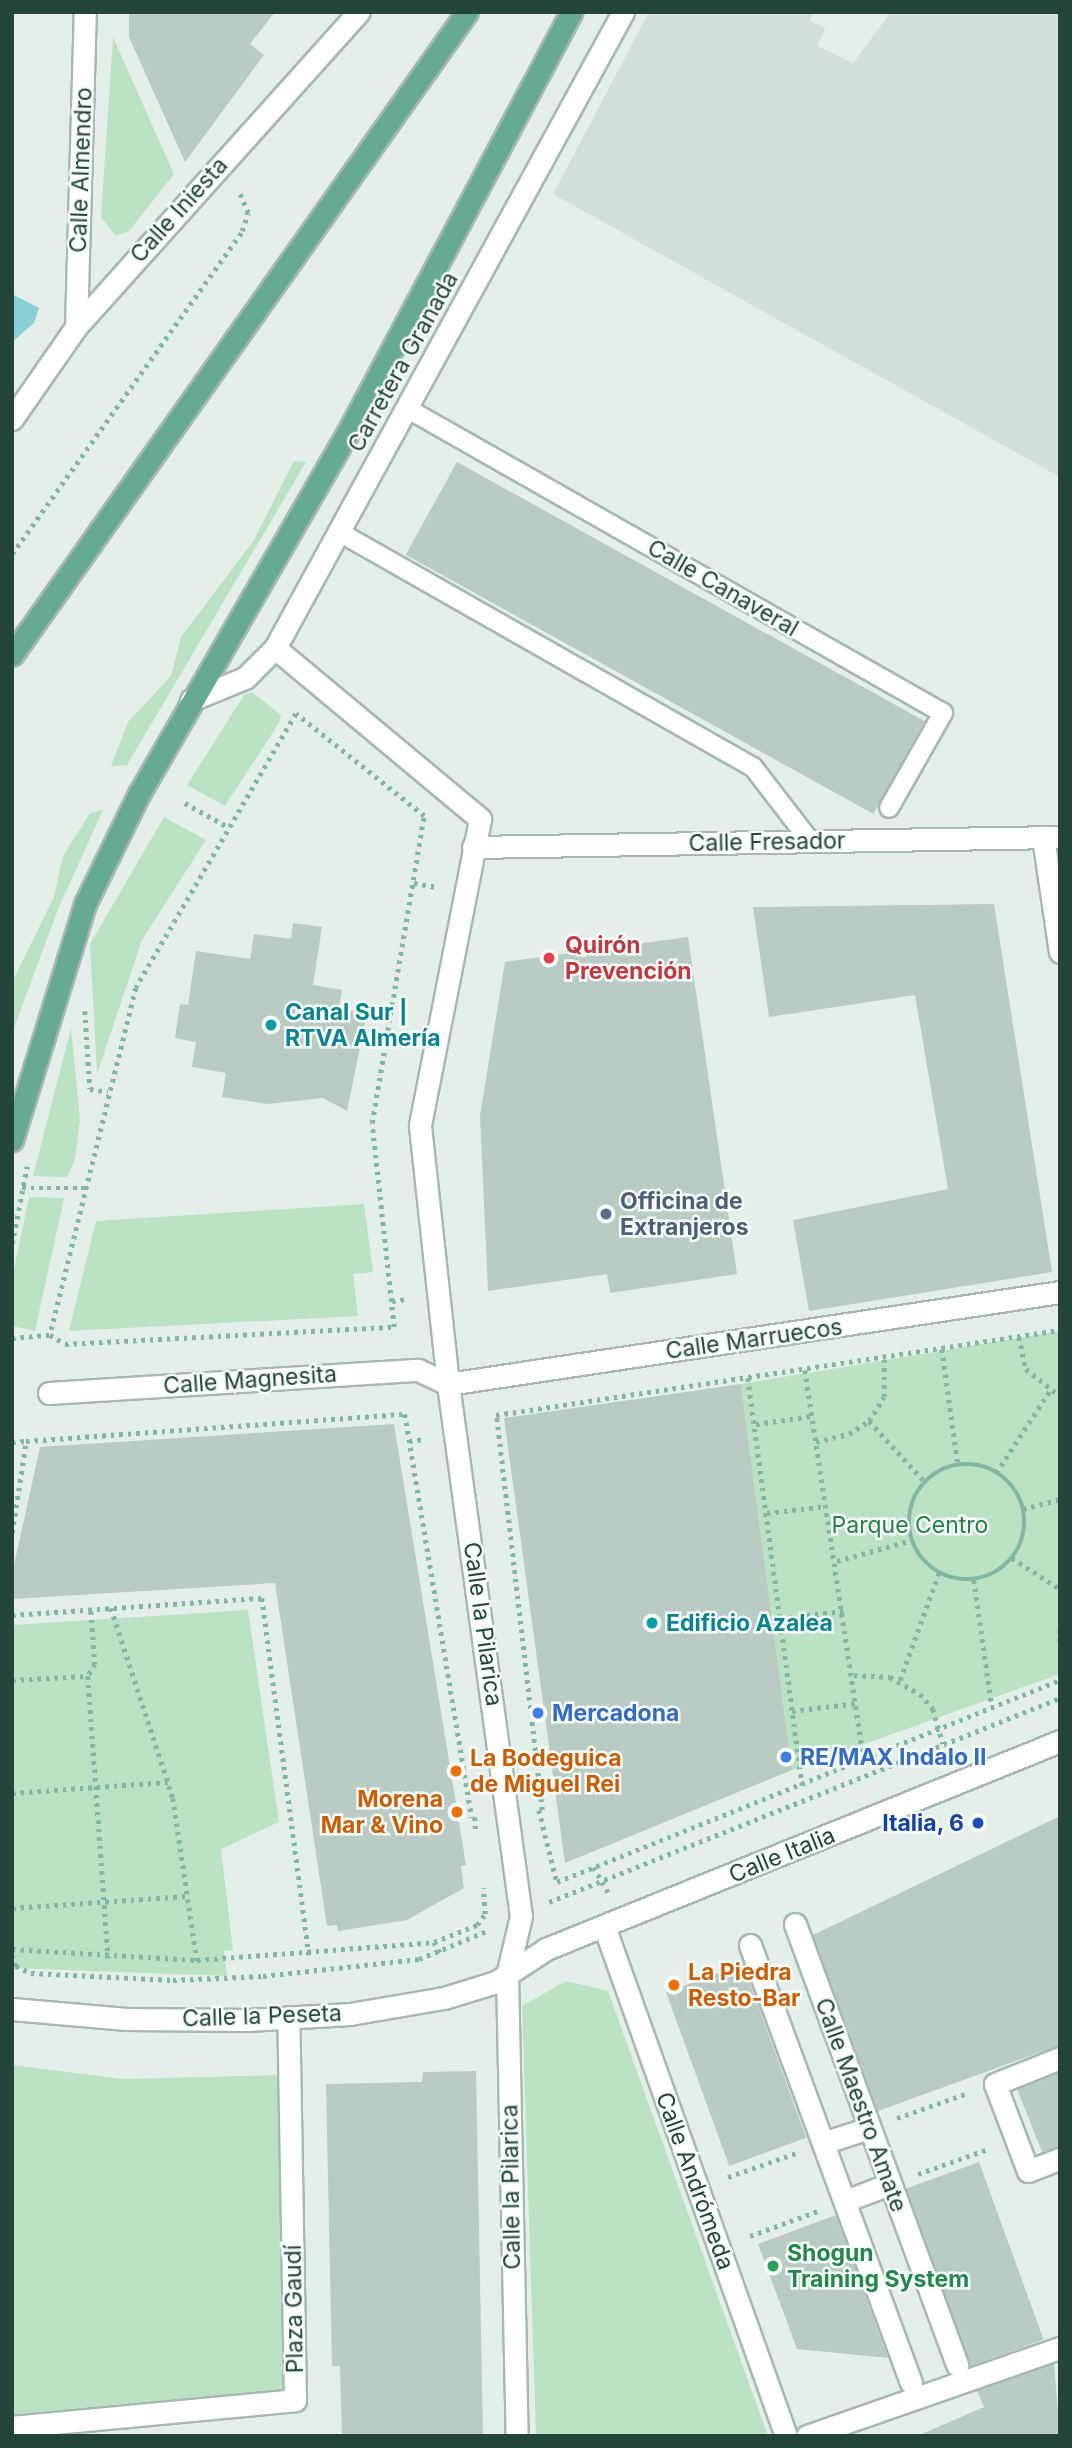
<!DOCTYPE html>
<html>
<head>
<meta charset="utf-8">
<style>
  body { margin:0 }
  #map { position:relative; width:1072px; height:2448px; overflow:hidden; background:#e5efea; font-family:Inter,sans-serif }
  div>[style] { position:absolute }
  [style*='--x'] { left:calc(var(--x)*1px); top:calc(var(--y)*1px); width:calc(var(--w)*1px); rotate:calc(var(--a)*1deg) }
  .built>* { inset:0; background:#d3e0d9 }
  .green>* { inset:0; background:#bce2c5 }
  .water>* { inset:0; background:#89cfd8 }
  .building>* { inset:0; background:#bacbc3; transform-origin:0 0 }
  .path>* { height:4.5px; margin-top:-2.25px; transform-origin:0; background:repeating-linear-gradient(90deg,#83b6a4 0 3.5px,transparent 0 8.5px) }
  .path>.ring { margin:-2.25px; padding:0; box-sizing:content-box; background:none; border:4.5px solid #83b6a4; border-radius:50% }
  .roads { filter:drop-shadow(2px 0 #a7b8b1) drop-shadow(-2px 0 #a7b8b1) drop-shadow(0 2px #a7b8b1) drop-shadow(0 -2px #a7b8b1) }
  .lane>* { height:18px; margin:-9px; padding:0 9px; transform-origin:9px; border-radius:9px; background:#fff }
  .street>* { height:21px; margin:-10.5px; padding:0 10.5px; transform-origin:10.5px; border-radius:10.5px; background:#fff }
  .secondary>* { height:21px; margin:-10.5px; padding:0 10.5px; transform-origin:10.5px; border-radius:10.5px; background:#fff }
  .primary>* { height:21px; margin:-10.5px; padding:0 10.5px; transform-origin:10.5px; border-radius:10.5px; background:#66a995 }
  .dots>* { width:19px; height:19px; translate:-50% -50%; box-sizing:border-box; border:4px solid #f6fbf9; border-radius:50% }
  span { translate:-50% -50%; white-space:nowrap; text-align:center; line-height:1.15; -webkit-text-stroke:5px #f6fbf9; paint-order:stroke }
  .street-label { font-size:23px; color:#224439 }
  .health-label { font-size:23px; color:#be3a42; font-weight:700 }
  .left { translate:0 -50%; text-align:left }
  .culture-label { font-size:23px; color:#0d838f; font-weight:700 }
  .service-label { font-size:23px; color:#4e5e75; font-weight:700 }
  .park-label { font-size:23px; color:#287f47 }
  .shop-label { font-size:23px; color:#366cbe; font-weight:700 }
  .food-label { font-size:23px; color:#c56008; font-weight:700 }
  .right { translate:-100% -50%; text-align:right }
  .transit-label { font-size:23px; color:#164399; font-weight:700 }
  .leisure-label { font-size:23px; color:#27864d; font-weight:700 }
  .frame { position:absolute; inset:0; border:14px solid #224439; pointer-events:none }
</style>
</head>
<body>
<div id="map">
  <div class="built">
    <i style="clip-path:polygon(649px 12px,813px 12px,810px 21px,826px 28px,817px 46px,853px 63px,891px 12px,1060px 12px,1060px 477px,553px 194px)"></i>
  </div>
  <div class="green">
    <i style="clip-path:polygon(113px 37px,174px 174px,129px 231px,116px 236px,101px 217px)"></i>
    <i style="clip-path:polygon(294px 461px,306px 462px,127px 765px,111px 766px,128px 722px,171px 676px,181px 637px,254px 540px)"></i>
    <i style="clip-path:polygon(252px 692px,281px 715px,279px 723px,225px 806px,187px 785px,244px 695px)"></i>
    <i style="clip-path:polygon(103px 810px,59px 907px,12px 1033px,12px 982px,54px 897px,63px 856px,90px 813px)"></i>
    <i style="clip-path:polygon(164px 817px,206px 840px,142px 940px,97px 1074px,90px 944px)"></i>
    <i style="clip-path:polygon(71px 1028px,80px 1120px,75px 1159px,67px 1177px,33px 1176px)"></i>
    <i style="clip-path:polygon(29px 1197px,64px 1198px,35px 1331px,12px 1326px,12px 1279px)"></i>
    <i style="clip-path:polygon(364px 1204px,373px 1272px,353px 1274px,358px 1316px,69px 1331px,96px 1221px)"></i>
    <i style="clip-path:polygon(1060px 1331px,1060px 1674px,792px 1770px,741px 1384px)"></i>
    <i style="clip-path:polygon(248px 1610px,279px 1822px,221px 1849px,233px 1950px,224px 1951px,227px 1976px,12px 1968px,12px 1625px)"></i>
    <i style="clip-path:polygon(566px 1981px,608px 1991px,768px 2436px,536px 2436px,522px 2006px)"></i>
    <i style="clip-path:polygon(12px 2065px,122px 2079px,282px 2075px,288px 2393px,12px 2420px)"></i>
  </div>
  <div class="water">
    <i style="clip-path:polygon(12px 294px,39px 308px,34px 323px,12px 342px)"></i>
  </div>
  <div class="building">
    <i style="clip-path:polygon(129px 12px,275px 12px,250px 44px,264px 55px,185px 162px,129px 37px)"></i>
    <i style="left:457px;top:462px;width:535px;height:106px;rotate:29deg"></i>
    <i style="clip-path:polygon(994px 904px,1052px 1272px,809px 1311px,793px 1220px,948px 1189px,915px 995px,769px 1017px,753px 907px)"></i>
    <i style="clip-path:polygon(293px 923px,322px 927px,313px 985px,342px 990px,339px 1009px,367px 1013px,347px 1111px,323px 1098px,267px 1104px,222px 1097px,226px 1073px,192px 1067px,196px 1042px,175px 1038px,180px 1004px,188px 1005px,196px 951px,250px 959px,254px 934px,291px 939px)"></i>
    <i style="clip-path:polygon(688px 937px,737px 1274px,610px 1293px,607px 1274px,488px 1291px,480px 1116px,505px 962px)"></i>
    <i style="clip-path:polygon(741px 1384px,792px 1770px,565px 1863px,504px 1418px)"></i>
    <i style="clip-path:polygon(394px 1424px,466px 1865px,461px 1866px,464px 1888px,407px 1920px,338px 1931px,337px 1925px,327px 1926px,275px 1583px,12px 1599px,12px 1574px,40px 1447px)"></i>
    <i style="clip-path:polygon(1060px 1816px,1060px 2045px,878px 2111px,813px 1935px)"></i>
    <i style="left:743px;top:1964px;width:185px;height:82px;rotate:70deg"></i>
    <i style="clip-path:polygon(476px 2071px,483px 2436px,342px 2436px,340px 2366px,332px 2366px,326px 2084px,422px 2082px,423px 2072px)"></i>
    <i style="clip-path:polygon(1060px 2072px,1060px 2146px,1042px 2152px,1017px 2089px)"></i>
    <i style="left:979px;top:2162px;width:189px;height:78px;rotate:70deg"></i>
    <i style="clip-path:polygon(836px 2215px,888px 2358px,797px 2349px,758px 2244px)"></i>
    <i style="clip-path:polygon(1054px 2364px,1060px 2436px,917px 2436px,984px 2407px,977px 2391px)"></i>
  </div>
  <div class="path">
    <i style="--x:12;--y:554;--w:397;--a:-54.5"></i>
    <i style="--x:242;--y:231;--w:19;--a:-72"></i>
    <i style="--x:248;--y:213;--w:25;--a:-113"></i>
    <i style="--x:185;--y:803;--w:51;--a:29.1"></i>
    <i style="--x:414;--y:883;--w:23;--a:10"></i>
    <i style="--x:85;--y:1011;--w:78;--a:86.3"></i>
    <i style="--x:90;--y:1089;--w:18;--a:9"></i>
    <i style="--x:22;--y:1188;--w:63;--a:0"></i>
    <i style="--x:12;--y:1244;--w:79;--a:-79.1"></i>
    <i style="--x:392;--y:1301;--w:16;--a:-7"></i>
    <i style="--x:1019;--y:1337;--w:33;--a:78"></i>
    <i style="--x:1026;--y:1369;--w:43;--a:38.5"></i>
    <i style="--x:12;--y:1338;--w:38;--a:-5"></i>
    <i style="--x:50;--y:1335;--w:17;--a:31"></i>
    <i style="--x:65;--y:1344;--w:329;--a:-3"></i>
    <i style="--x:394;--y:1327;--w:205;--a:-96.2"></i>
    <i style="--x:372;--y:1123;--w:311;--a:-80.4"></i>
    <i style="--x:424;--y:816;--w:164;--a:-141.4"></i>
    <i style="--x:296;--y:714;--w:317;--a:120.3"></i>
    <i style="--x:136;--y:988;--w:357;--a:103.9"></i>
    <i style="--x:942;--y:1349;--w:117;--a:82.1"></i>
    <i style="--x:805;--y:1370;--w:394;--a:81.4"></i>
    <i style="--x:748;--y:1378;--w:411;--a:82.4"></i>
    <i style="--x:869;--y:1421;--w:83;--a:47.4"></i>
    <i style="--x:756;--y:1424;--w:57;--a:-8.1"></i>
    <i style="--x:409;--y:1441;--w:17;--a:-7"></i>
    <i style="--x:12;--y:1442;--w:14;--a:-4"></i>
    <i style="--x:816;--y:1442;--w:34;--a:-14"></i>
    <i style="--x:849;--y:1434;--w:24;--a:-33"></i>
    <i style="--x:869;--y:1421;--w:28;--a:-58"></i>
    <i style="--x:884;--y:1397;--w:39;--a:-90"></i>
    <i class="ring" style="left:909px;top:1464px;width:111.5px;height:111.5px"></i>
    <i style="--x:996;--y:1473;--w:97;--a:-56.8"></i>
    <i style="--x:1023;--y:1509;--w:38;--a:-15"></i>
    <i style="--x:767;--y:1513;--w:60;--a:-6.7"></i>
    <i style="--x:12;--y:1533;--w:93;--a:-81.3"></i>
    <i style="--x:26;--y:1441;--w:380;--a:-4.1"></i>
    <i style="--x:405;--y:1414;--w:409;--a:80.6"></i>
    <i style="--x:1012;--y:1558;--w:57;--a:32.9"></i>
    <i style="--x:837;--y:1561;--w:78;--a:-15.6"></i>
    <i style="--x:974;--y:1580;--w:128;--a:81.9"></i>
    <i style="--x:111;--y:1608;--w:200;--a:71.9"></i>
    <i style="--x:173;--y:1798;--w:164;--a:81.6"></i>
    <i style="--x:91;--y:1611;--w:53;--a:85.7"></i>
    <i style="--x:95;--y:1664;--w:14;--a:120"></i>
    <i style="--x:88;--y:1676;--w:283;--a:85.9"></i>
    <i style="--x:12;--y:1615;--w:251;--a:-3.9"></i>
    <i style="--x:262;--y:1598;--w:360;--a:82.5"></i>
    <i style="--x:781;--y:1618;--w:63;--a:-6.3"></i>
    <i style="--x:1060;--y:1630;--w:13;--a:90"></i>
    <i style="--x:854;--y:1675;--w:36;--a:3"></i>
    <i style="--x:890;--y:1677;--w:34;--a:30"></i>
    <i style="--x:920;--y:1694;--w:20;--a:49"></i>
    <i style="--x:933;--y:1709;--w:36;--a:74"></i>
    <i style="--x:12;--y:1680;--w:76;--a:-3"></i>
    <i style="--x:900;--y:1680;--w:114;--a:-70"></i>
    <i style="--x:792;--y:1711;--w:66;--a:-6.9"></i>
    <i style="--x:12;--y:1793;--w:156;--a:-4"></i>
    <i style="--x:539;--y:1810;--w:74;--a:76"></i>
    <i style="--x:557;--y:1882;--w:542;--a:-21.88"></i>
    <i style="--x:542;--y:1810;--w:398;--a:-96.6"></i>
    <i style="--x:496;--y:1415;--w:570;--a:-8.57"></i>
    <i style="--x:475;--y:1817;--w:17;--a:87"></i>
    <i style="--x:594;--y:1867;--w:31;--a:61"></i>
    <i style="--x:549;--y:1902;--w:550;--a:-21.76"></i>
    <i style="--x:12;--y:1908;--w:176;--a:-3.9"></i>
    <i style="--x:434;--y:1942;--w:46;--a:-21.6"></i>
    <i style="--x:477;--y:1925;--w:14;--a:-54"></i>
    <i style="--x:485;--y:1914;--w:26;--a:-94"></i>
    <i style="--x:12;--y:1949;--w:185;--a:3.4"></i>
    <i style="--x:197;--y:1960;--w:238;--a:-4.3"></i>
    <i style="--x:434;--y:1942;--w:13;--a:61"></i>
    <i style="--x:12;--y:1955;--w:12;--a:70"></i>
    <i style="--x:16;--y:1966;--w:17;--a:25"></i>
    <i style="--x:31;--y:1973;--w:142;--a:2.8"></i>
    <i style="--x:173;--y:1980;--w:90;--a:-2.5"></i>
    <i style="--x:263;--y:1976;--w:157;--a:-6.2"></i>
    <i style="--x:419;--y:1959;--w:74;--a:-22.4"></i>
    <i style="--x:897;--y:2118;--w:75;--a:-19.4"></i>
    <i style="--x:918;--y:2174;--w:74;--a:-19.7"></i>
    <i style="--x:728;--y:2177;--w:73;--a:-19.2"></i>
    <i style="--x:750;--y:2236;--w:72;--a:-20.2"></i>
  </div>
  <div class="roads">
    <div class="lane">
      <i style="--x:408;--y:409;--w:615;--a:29.61"></i>
      <i style="--x:943;--y:713;--w:109;--a:119.6"></i>
      <i style="--x:339;--y:532;--w:476;--a:29.6"></i>
      <i style="--x:753;--y:767;--w:93;--a:52.4"></i>
    </div>
    <div class="street">
      <i style="--x:76;--y:327;--w:315;--a:-88.4"></i>
      <i style="--x:12;--y:419;--w:112;--a:-55.2"></i>
      <i style="--x:76;--y:327;--w:423;--a:-48.1"></i>
      <i style="--x:275;--y:648;--w:267;--a:39.8"></i>
      <i style="--x:191;--y:700;--w:58;--a:-22.2"></i>
      <i style="--x:245;--y:678;--w:42;--a:-45"></i>
      <i style="--x:275;--y:648;--w:725;--a:-61.31"></i>
      <i style="--x:1043;--y:837;--w:116;--a:81.6"></i>
      <i style="--x:473;--y:847;--w:587;--a:-0.98"></i>
      <i style="--x:49;--y:1393;--w:370;--a:-3.6"></i>
      <i style="--x:418;--y:1370;--w:33;--a:25"></i>
      <i style="--x:448;--y:1384;--w:619;--a:-8.55"></i>
      <i style="--x:795;--y:1924;--w:470;--a:69.8"></i>
      <i style="--x:604;--y:1926;--w:542;--a:70.36"></i>
      <i style="--x:750;--y:1945;--w:466;--a:69.8"></i>
      <i style="--x:1060;--y:2058;--w:70;--a:158.2"></i>
      <i style="--x:995;--y:2084;--w:93;--a:69.2"></i>
      <i style="--x:1028;--y:2171;--w:34;--a:-21"></i>
      <i style="--x:823;--y:2143;--w:48;--a:-18.1"></i>
      <i style="--x:845;--y:2201;--w:48;--a:-20.7"></i>
      <i style="--x:12;--y:2427;--w:284;--a:-5.4"></i>
      <i style="--x:295;--y:2400;--w:383;--a:-91"></i>
      <i style="--x:807;--y:2436;--w:268;--a:-19.2"></i>
    </div>
    <div class="secondary">
      <i style="--x:480;--y:819;--w:313;--a:101.1"></i>
      <i style="--x:420;--y:1126;--w:260;--a:83.8"></i>
      <i style="--x:448;--y:1384;--w:537;--a:82.19"></i>
      <i style="--x:521;--y:1916;--w:61;--a:103.3"></i>
      <i style="--x:507;--y:1975;--w:461;--a:88.8"></i>
      <i style="--x:12;--y:2009;--w:115;--a:5"></i>
      <i style="--x:127;--y:2019;--w:121;--a:0.5"></i>
      <i style="--x:248;--y:2020;--w:102;--a:-3.4"></i>
      <i style="--x:350;--y:2014;--w:95;--a:-9.7"></i>
      <i style="--x:444;--y:1998;--w:54;--a:-17.1"></i>
      <i style="--x:496;--y:1982;--w:60;--a:-33.4"></i>
      <i style="--x:546;--y:1949;--w:554;--a:-22.03"></i>
    </div>
    <div class="primary">
      <i style="--x:12;--y:655;--w:788;--a:-54.72"></i>
      <i style="--x:12;--y:1140;--w:247;--a:-72.8"></i>
      <i style="--x:85;--y:904;--w:123;--a:-63.9"></i>
      <i style="--x:139;--y:794;--w:414;--a:-60"></i>
      <i style="--x:346;--y:436;--w:480;--a:-62"></i>
    </div>
  </div>
  <div class="dots">
    <i style="left:549px;top:958px;background:#e0444e"></i>
    <i style="left:271px;top:1025px;background:#0f9aa8"></i>
    <i style="left:606px;top:1214px;background:#5c6f8a"></i>
    <i style="left:652px;top:1623px;background:#0f9aa8"></i>
    <i style="left:538px;top:1713px;background:#3f7fe0"></i>
    <i style="left:786px;top:1757px;background:#3f7fe0"></i>
    <i style="left:456px;top:1771px;background:#e8710a"></i>
    <i style="left:457px;top:1812px;background:#e8710a"></i>
    <i style="left:978px;top:1823px;background:#1a4fb4"></i>
    <i style="left:674px;top:1985px;background:#e8710a"></i>
    <i style="left:773px;top:2266px;background:#2e9e5b"></i>
  </div>
  <div class="street-label">
    <span style="left:81px;top:170px;rotate:-88deg">Calle Almendro</span>
    <span style="left:179px;top:210px;rotate:-48deg">Calle Iniesta</span>
    <span style="left:403px;top:362px;rotate:-61deg">Carretera Granada</span>
    <span style="left:723px;top:588px;rotate:30deg">Calle Canaveral</span>
    <span style="left:767px;top:842px;rotate:-1deg">Calle Fresador</span>
    <span style="left:754px;top:1339px;rotate:-8deg">Calle Marruecos</span>
    <span style="left:250px;top:1380px;rotate:-4deg">Calle Magnesita</span>
    <span style="left:483px;top:1624px;rotate:82deg">Calle la Pilarica</span>
    <span style="left:782px;top:1855px;rotate:-22deg">Calle Italia</span>
    <span style="left:262px;top:2016px;rotate:-2deg">Calle la Peseta</span>
    <span style="left:861px;top:2105px;rotate:70deg">Calle Maestro Amate</span>
    <span style="left:695px;top:2181px;rotate:70deg">Calle Andrómeda</span>
    <span style="left:511px;top:2187px;rotate:-91deg">Calle la Pilarica</span>
    <span style="left:294px;top:2309px;rotate:-91deg">Plaza Gaudí</span>
  </div>
  <div class="health-label">
    <span class="left" style="left:565px;top:958px">Quirón<br>Prevención</span>
  </div>
  <div class="culture-label">
    <span class="left" style="left:285px;top:1025px">Canal Sur |<br>RTVA Almería</span>
    <span class="left" style="left:666px;top:1623px">Edificio Azalea</span>
  </div>
  <div class="service-label">
    <span class="left" style="left:620px;top:1214px">Officina de<br>Extranjeros</span>
  </div>
  <div class="park-label">
    <span style="left:910px;top:1525px">Parque Centro</span>
  </div>
  <div class="shop-label">
    <span class="left" style="left:552px;top:1713px">Mercadona</span>
    <span class="left" style="left:800px;top:1757px">RE/MAX Indalo II</span>
  </div>
  <div class="food-label">
    <span class="left" style="left:470px;top:1771px">La Bodeguica<br>de Miguel Rei</span>
    <span class="right" style="left:443px;top:1812px">Morena<br>Mar &amp; Vino</span>
    <span class="left" style="left:688px;top:1985px">La Piedra<br>Resto-Bar</span>
  </div>
  <div class="transit-label">
    <span class="right" style="left:964px;top:1823px">Italia, 6</span>
  </div>
  <div class="leisure-label">
    <span class="left" style="left:787px;top:2266px">Shogun<br>Training System</span>
  </div>
  <div class="frame"></div>
</div>
</body>
</html>
